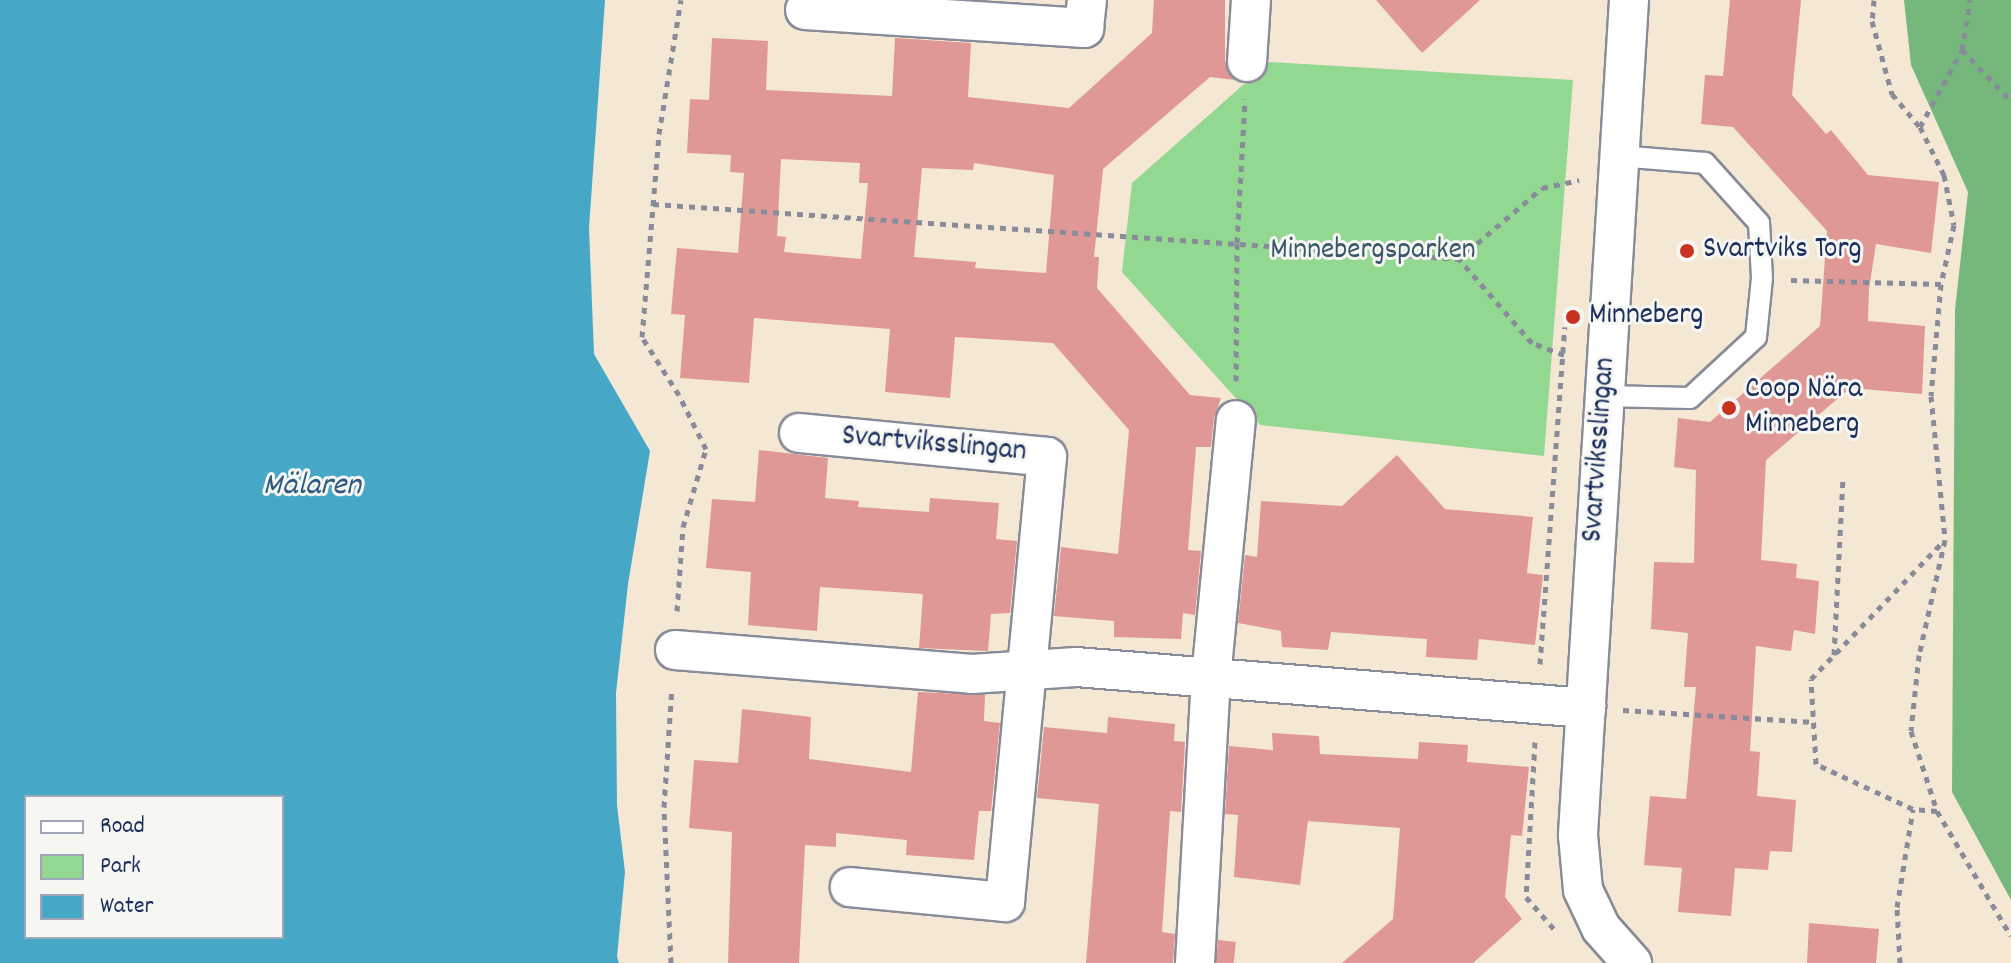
<!DOCTYPE html>
<html>
<head>
<meta charset="utf-8">
<style>
  body { margin:0 }
  #map { position:relative; width:2011px; height:963px; overflow:hidden; background:#f4e7d4; font-family:Dekko,sans-serif }
  div>[style] { position:absolute }
  [style*='--x'] { left:calc(var(--x)*1px); top:calc(var(--y)*1px); width:calc(var(--w)*1px); rotate:calc(var(--a)*1deg) }
  .green>* { inset:0; background:#93d891 }
  .forest>* { inset:0; background:#76b87b }
  .water>* { inset:0; background:#47a7c6 }
  .building>* { inset:0; background:#df9895; transform-origin:0 0 }
  .path>* { height:5px; margin-top:-2.5px; transform-origin:0; background:repeating-linear-gradient(90deg,#888b99 0 6px,transparent 0 12px) }
  .roads { filter:drop-shadow(2px 0 #888b99) drop-shadow(-2px 0 #888b99) drop-shadow(0 2px #888b99) drop-shadow(0 -2px #888b99) }
  .service>* { height:20px; margin:-10px; padding:0 10px; transform-origin:10px; border-radius:10px; background:#fff }
  .minor>* { height:38px; margin:-19px; padding:0 19px; transform-origin:19px; border-radius:19px; background:#fff }
  .dots>* { width:22px; height:22px; translate:-50% -50%; box-sizing:border-box; border:4px solid #f6f6f2; border-radius:50% }
  span { translate:-50% -50%; white-space:nowrap; text-align:center; line-height:1.15; -webkit-text-stroke:6px #f6f6f2; paint-order:stroke }
  .poi-label { font-size:30px; color:#1b2f5e }
  .left { translate:0 -50%; text-align:left }
  .park-label { font-size:30px; color:#39596b }
  .street-label { font-size:30px; color:#1b2f5e }
  .water-label { font-size:32px; color:#2a5982; font-style:italic }
  .legend { position:absolute; left:24px; top:795px; width:260px; height:144px; box-sizing:border-box; background:#f6f6f2; border:2px solid #9ea6b7; margin:0; padding:10px 14px; list-style:none; font-size:24px; color:#1b2f5e }
  .legend li { display:flex; align-items:center; gap:16px; height:40px }
  .legend b { width:40px; border:2px solid #9ea6b7 }
</style>
</head>
<body>
<div id="map">
  <div class="green">
    <i style="clip-path:polygon(1269px 62px,1573px 80px,1544px 456px,1260px 425px,1122px 272px,1132px 183px)"></i>
  </div>
  <div class="forest">
    <i style="clip-path:polygon(1904px 0,2011px 0,2011px 900px,1952px 792px,1955px 310px,1968px 192px,1911px 65px)"></i>
  </div>
  <div class="water">
    <i style="clip-path:polygon(evenodd,0 0,605px 0,589px 228px,594px 354px,650px 451px,628px 584px,616px 693px,617px 805px,625px 872px,617px 957px,619px 963px,0 963px,0 0,26px 797px,282px 797px,282px 937px,26px 937px,26px 797px)"></i>
  </div>
  <div class="building">
    <i style="clip-path:polygon(evenodd,1154px 0,1225px 0,1225px 61px,1235px 80px,1210px 77px,1103px 169px,1094px 257px,1099px 257px,1097px 288px,1190px 395px,1221px 398px,1214px 418px,1211px 447px,1196px 447px,1188px 550px,1201px 551px,1195px 615px,1183px 613px,1181px 639px,1114px 637px,1114px 621px,1054px 616px,1061px 547px,1118px 554px,1129px 430px,1053px 343px,955px 337px,950px 398px,885px 392px,890px 329px,754px 318px,749px 383px,680px 378px,685px 315px,671px 314px,677px 248px,738px 253px,744px 173px,730px 172px,731px 155px,687px 153px,690px 99px,709px 100px,712px 38px,768px 41px,766px 90px,892px 96px,895px 38px,971px 43px,968px 97px,1069px 108px,1152px 33px,1154px 0,781px 159px,860px 163px,859px 183px,868px 183px,861px 259px,784px 252px,786px 237px,777px 236px,781px 159px,1154px 0,974px 163px,1054px 175px,1046px 273px,975px 268px,976px 262px,914px 257px,922px 168px,973px 170px,974px 163px)"></i>
    <i style="clip-path:polygon(1376px 0,1480px 0,1422px 53px)"></i>
    <i style="clip-path:polygon(1730px 0,1801px 0,1792px 95px,1826px 134px,1831px 130px,1868px 175px,1939px 182px,1931px 253px,1876px 244px,1869px 289px,1868px 321px,1925px 326px,1922px 394px,1850px 388px,1766px 460px,1761px 560px,1797px 564px,1796px 578px,1819px 581px,1815px 634px,1794px 630px,1791px 651px,1756px 646px,1750px 751px,1760px 752px,1757px 796px,1796px 800px,1792px 852px,1770px 851px,1768px 870px,1735px 868px,1731px 916px,1678px 912px,1682px 868px,1644px 865px,1650px 796px,1686px 799px,1696px 687px,1684px 687px,1688px 633px,1651px 629px,1654px 562px,1694px 563px,1696px 470px,1674px 467px,1678px 418px,1710px 422px,1820px 326px,1827px 231px,1733px 127px,1701px 124px,1705px 75px,1723px 76px)"></i>
    <i style="clip-path:polygon(759px 450px,828px 458px,825px 498px,859px 501px,858px 507px,929px 512px,930px 498px,999px 503px,996px 539px,1017px 541px,1010px 613px,991px 614px,988px 651px,919px 648px,923px 594px,820px 587px,817px 631px,748px 625px,751px 572px,706px 568px,712px 499px,755px 502px)"></i>
    <i style="clip-path:polygon(1397px 455px,1445px 509px,1533px 517px,1527px 573px,1543px 575px,1535px 645px,1479px 639px,1477px 660px,1426px 657px,1427px 639px,1331px 632px,1328px 650px,1282px 647px,1281px 631px,1238px 623px,1245px 555px,1257px 557px,1261px 501px,1342px 506px)"></i>
    <i style="clip-path:polygon(918px 692px,985px 695px,984px 721px,1000px 723px,991px 811px,979px 811px,974px 860px,906px 855px,907px 840px,836px 833px,836px 847px,805px 845px,799px 963px,728px 963px,732px 832px,689px 828px,694px 760px,738px 763px,742px 709px,811px 717px,809px 759px,911px 772px)"></i>
    <i style="clip-path:polygon(1108px 717px,1175px 724px,1174px 741px,1185px 742px,1181px 812px,1170px 811px,1162px 932px,1175px 934px,1173px 963px,1086px 963px,1099px 804px,1037px 798px,1044px 727px,1107px 733px)"></i>
    <i style="clip-path:polygon(1272px 733px,1319px 736px,1320px 754px,1418px 759px,1419px 742px,1468px 745px,1467px 762px,1529px 767px,1522px 836px,1511px 835px,1505px 897px,1522px 919px,1473px 963px,1342px 963px,1393px 919px,1400px 828px,1308px 821px,1300px 885px,1234px 877px,1238px 815px,1225px 814px,1229px 746px,1273px 750px)"></i>
    <i style="clip-path:polygon(1809px 923px,1879px 929px,1876px 963px,1807px 963px)"></i>
    <i style="left:1218px;top:940px;width:18px;height:23px;rotate:6deg"></i>
  </div>
  <div class="path">
    <i style="--x:1874;--y:0;--w:21;--a:95"></i>
    <i style="--x:1872;--y:21;--w:76;--a:74.7"></i>
    <i style="--x:1892;--y:94;--w:43;--a:49.7"></i>
    <i style="--x:1920;--y:127;--w:54;--a:63.4"></i>
    <i style="--x:1944;--y:175;--w:51;--a:78.7"></i>
    <i style="--x:1954;--y:225;--w:60;--a:102.4"></i>
    <i style="--x:1941;--y:284;--w:112;--a:95.1"></i>
    <i style="--x:1931;--y:396;--w:145;--a:84.4"></i>
    <i style="--x:1945;--y:540;--w:118;--a:102.7"></i>
    <i style="--x:1919;--y:655;--w:76;--a:96"></i>
    <i style="--x:1911;--y:731;--w:84;--a:72"></i>
    <i style="--x:1937;--y:811;--w:145;--a:59.4"></i>
    <i style="--x:1962;--y:50;--w:71;--a:46.1"></i>
    <i style="--x:1920;--y:127;--w:88;--a:-61.4"></i>
    <i style="--x:1962;--y:50;--w:51;--a:-80.9"></i>
    <i style="--x:653;--y:204;--w:808;--a:3.9"></i>
    <i style="--x:1791;--y:280;--w:150;--a:1.5"></i>
    <i style="--x:1564;--y:355;--w:34;--a:-159"></i>
    <i style="--x:1532;--y:343;--w:111;--a:-131"></i>
    <i style="--x:1459;--y:259;--w:109;--a:-40.5"></i>
    <i style="--x:1542;--y:188;--w:38;--a:-12"></i>
    <i style="--x:1236;--y:381;--w:138;--a:-89.6"></i>
    <i style="--x:1237;--y:243;--w:144;--a:-86.8"></i>
    <i style="--x:677;--y:611;--w:84;--a:-85.9"></i>
    <i style="--x:683;--y:527;--w:81;--a:-73.6"></i>
    <i style="--x:706;--y:449;--w:60;--a:-116.6"></i>
    <i style="--x:679;--y:395;--w:69;--a:-122.5"></i>
    <i style="--x:642;--y:337;--w:204;--a:-85.2"></i>
    <i style="--x:659;--y:134;--w:136;--a:-80.7"></i>
    <i style="--x:1834;--y:655;--w:179;--a:-87.1"></i>
    <i style="--x:1540;--y:664;--w:338;--a:-85.8"></i>
    <i style="--x:1623;--y:710;--w:191;--a:3.6"></i>
    <i style="--x:1535;--y:742;--w:155;--a:93.3"></i>
    <i style="--x:1526;--y:897;--w:43;--a:48.8"></i>
    <i style="--x:1937;--y:811;--w:24;--a:-175"></i>
    <i style="--x:1913;--y:809;--w:107;--a:-155.1"></i>
    <i style="--x:1816;--y:764;--w:85;--a:-93.4"></i>
    <i style="--x:1811;--y:679;--w:190;--a:-46.1"></i>
    <i style="--x:671;--y:963;--w:156;--a:-92.6"></i>
    <i style="--x:664;--y:807;--w:119;--a:-86.2"></i>
    <i style="--x:1900;--y:963;--w:56;--a:-93.1"></i>
    <i style="--x:1897;--y:907;--w:99;--a:-80.7"></i>
  </div>
  <div class="roads">
    <div class="service">
      <i style="--x:1605;--y:396;--w:85;--a:1.3"></i>
      <i style="--x:1690;--y:398;--w:90;--a:-42.7"></i>
      <i style="--x:1756;--y:337;--w:59;--a:-84.2"></i>
      <i style="--x:1762;--y:278;--w:55;--a:-93.1"></i>
      <i style="--x:1759;--y:223;--w:81;--a:-132"></i>
      <i style="--x:1705;--y:163;--w:87;--a:-175.4"></i>
    </div>
    <div class="minor">
      <i style="--x:1629;--y:0;--w:837;--a:93.5"></i>
      <i style="--x:1578;--y:835;--w:55;--a:84.8"></i>
      <i style="--x:1583;--y:890;--w:42;--a:64.7"></i>
      <i style="--x:1601;--y:928;--w:47;--a:48.5"></i>
      <i style="--x:805;--y:10;--w:280;--a:3.7"></i>
      <i style="--x:1084;--y:28;--w:28;--a:-84"></i>
      <i style="--x:1247;--y:62;--w:62;--a:-86.3"></i>
      <i style="--x:799;--y:433;--w:249;--a:5.5"></i>
      <i style="--x:1047;--y:457;--w:447;--a:95.4"></i>
      <i style="--x:1005;--y:902;--w:156;--a:-174.5"></i>
      <i style="--x:675;--y:650;--w:298;--a:4.6"></i>
      <i style="--x:972;--y:674;--w:104;--a:-3.9"></i>
      <i style="--x:1076;--y:667;--w:512;--a:4.6"></i>
      <i style="--x:1195;--y:963;--w:285;--a:-86.8"></i>
      <i style="--x:1211;--y:678;--w:259;--a:-84.5"></i>
    </div>
  </div>
  <div class="dots">
    <i style="left:1687px;top:251px;background:#c8321e"></i>
    <i style="left:1573px;top:317px;background:#c8321e"></i>
    <i style="left:1729px;top:408px;background:#c8321e"></i>
  </div>
  <div class="poi-label">
    <span class="left" style="left:1703px;top:251px">Svartviks Torg</span>
    <span class="left" style="left:1589px;top:317px">Minneberg</span>
    <span class="left" style="left:1745px;top:408px">Coop Nära<br>Minneberg</span>
  </div>
  <div class="park-label">
    <span style="left:1373px;top:252px">Minnebergsparken</span>
  </div>
  <div class="street-label">
    <span style="left:934px;top:446px;rotate:5deg">Svartviksslingan</span>
    <span style="left:1601px;top:450px;rotate:-86deg">Svartviksslingan</span>
  </div>
  <div class="water-label">
    <span style="left:312px;top:487px">Mälaren</span>
  </div>
  <ul class="legend">
  <li><b style="height:10px;background:#fff"></b>Road</li>
  <li><b style="height:22px;background:#93d891"></b>Park</li>
  <li><b style="height:22px;background:#47a7c6"></b>Water</li>
  </ul>
</div>
</body>
</html>
